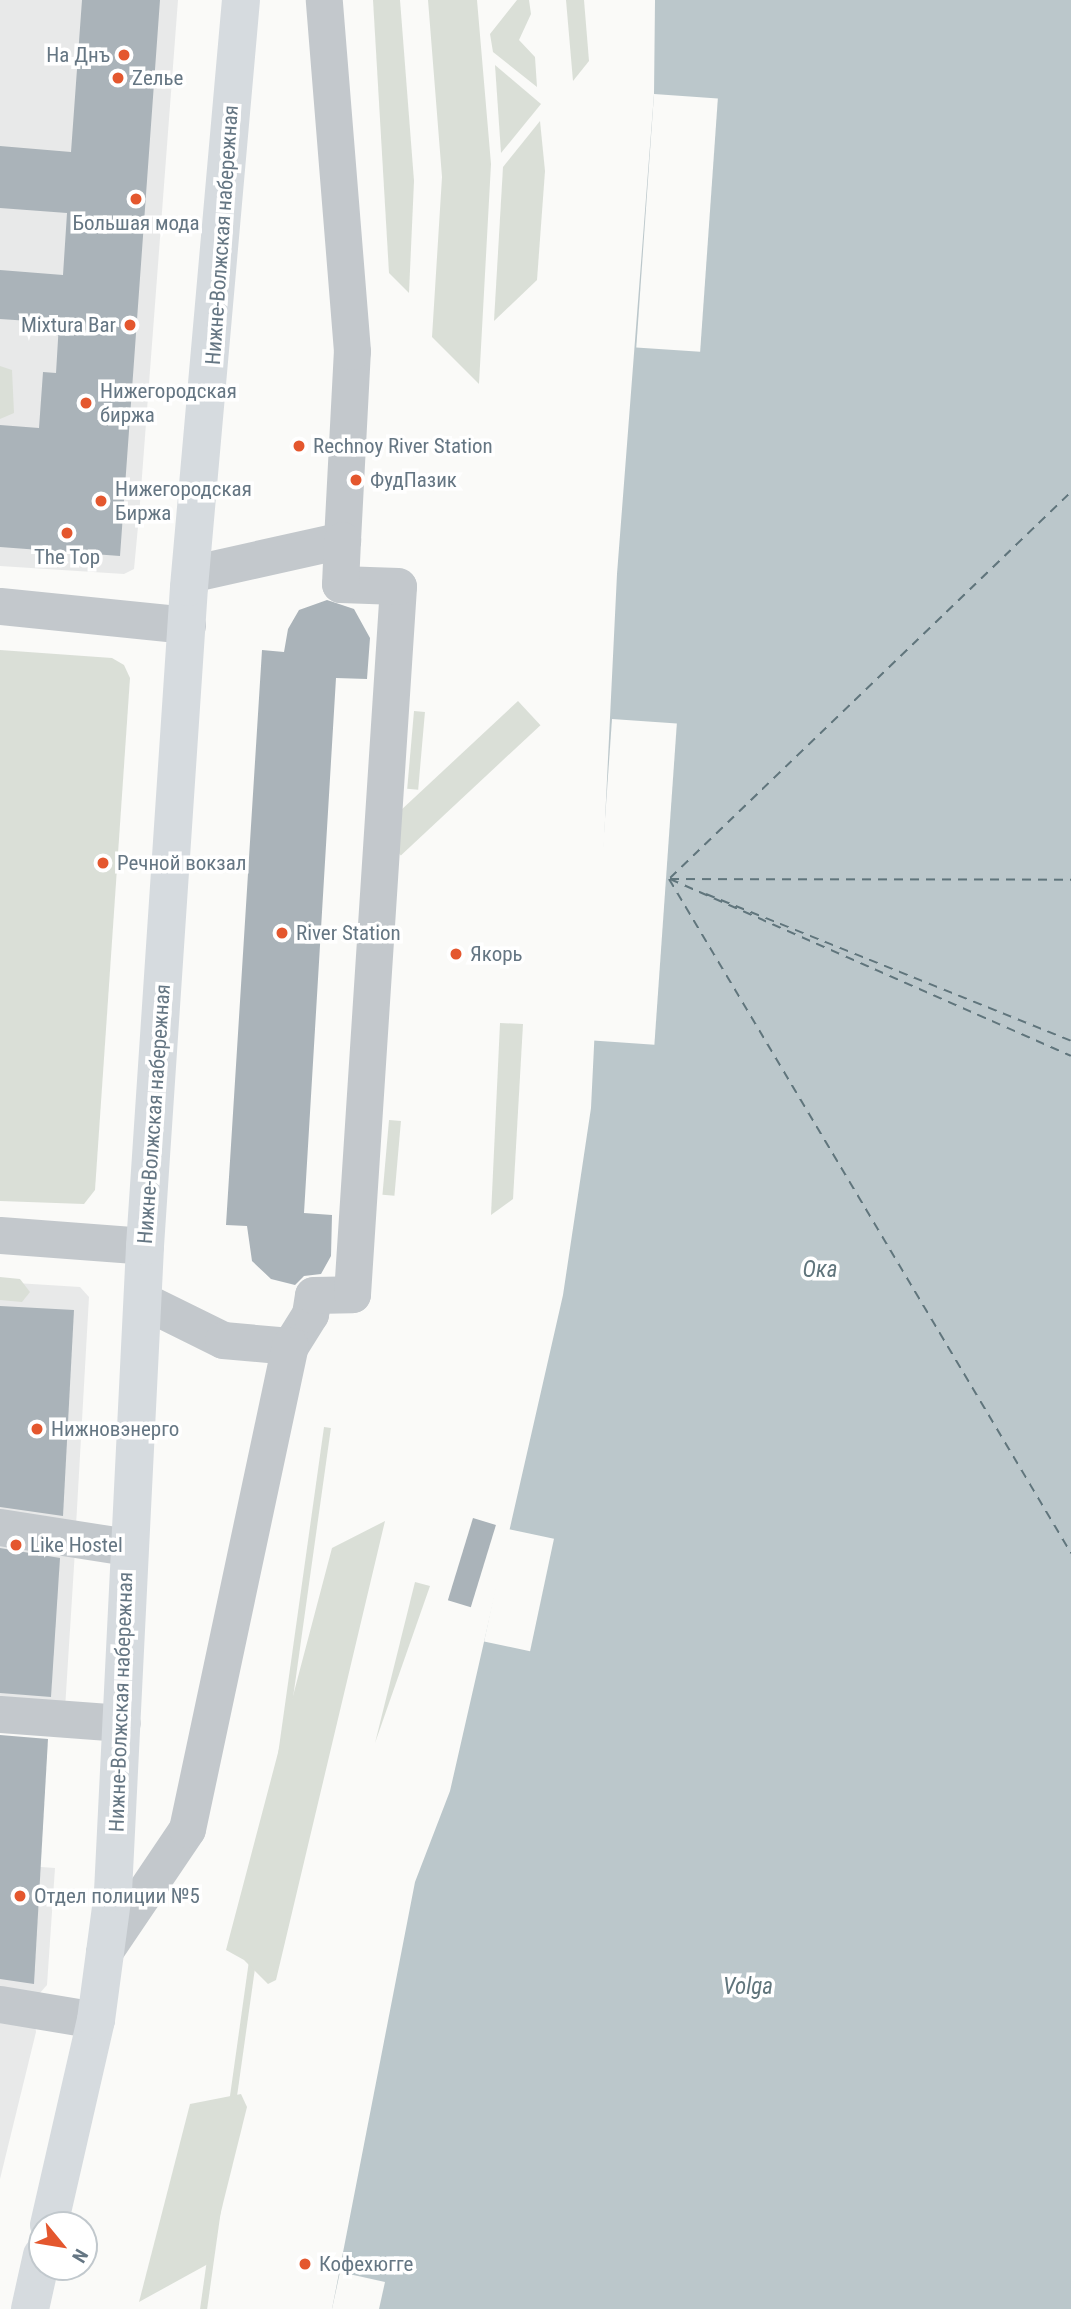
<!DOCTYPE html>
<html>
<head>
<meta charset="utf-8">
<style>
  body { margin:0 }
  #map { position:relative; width:1071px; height:2309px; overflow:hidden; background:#fafaf8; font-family:"Roboto Condensed",sans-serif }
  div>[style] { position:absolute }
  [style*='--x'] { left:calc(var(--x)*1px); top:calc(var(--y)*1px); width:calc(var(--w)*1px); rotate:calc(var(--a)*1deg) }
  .built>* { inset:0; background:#e8e9e9 }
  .green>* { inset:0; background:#dadfd7; transform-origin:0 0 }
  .water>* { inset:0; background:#bbc7cb }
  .pier>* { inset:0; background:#fafaf8; transform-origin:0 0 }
  .ferry>* { height:2px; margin-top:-1px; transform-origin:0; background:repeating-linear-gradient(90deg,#60757c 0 9px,transparent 0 16px) }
  .building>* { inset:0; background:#aab3b9; transform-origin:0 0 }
  .minor>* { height:37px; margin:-18.5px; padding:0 18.5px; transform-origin:18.5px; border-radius:18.5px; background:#c3c8cc }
  .major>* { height:38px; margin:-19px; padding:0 19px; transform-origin:19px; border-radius:19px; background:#d6dbdf }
  .dots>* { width:19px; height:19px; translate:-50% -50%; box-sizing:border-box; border:4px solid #fff; border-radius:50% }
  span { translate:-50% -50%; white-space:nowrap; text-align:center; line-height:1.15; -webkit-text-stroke:7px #fff; paint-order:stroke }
  .poi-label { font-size:21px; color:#657683 }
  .right { translate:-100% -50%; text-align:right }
  .left { translate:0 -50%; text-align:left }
  .street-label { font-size:21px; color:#657683 }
  .water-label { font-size:23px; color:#60757c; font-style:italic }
  .north { position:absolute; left:28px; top:2211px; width:70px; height:70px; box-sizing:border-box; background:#fff; border:2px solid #c1c8cd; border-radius:50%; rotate:120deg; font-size:19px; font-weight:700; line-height:28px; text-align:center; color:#657683 }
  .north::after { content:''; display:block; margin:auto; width:24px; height:32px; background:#e4572e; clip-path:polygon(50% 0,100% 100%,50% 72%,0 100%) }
</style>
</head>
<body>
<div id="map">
  <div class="built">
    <i style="clip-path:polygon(0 0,178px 0,139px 516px,134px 569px,124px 574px,0 566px)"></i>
    <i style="clip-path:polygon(0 1282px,80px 1287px,89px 1297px,76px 1526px,0 1514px)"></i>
    <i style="clip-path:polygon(0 1538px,75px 1550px,65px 1709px,0 1703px)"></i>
    <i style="clip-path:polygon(0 1864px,55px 1868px,47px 1985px,39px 1994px,0 1990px)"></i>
    <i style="clip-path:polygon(0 2014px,35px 2025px,36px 2032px,0 2179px)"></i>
  </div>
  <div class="green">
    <i style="clip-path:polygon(373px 0,400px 0,414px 181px,409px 293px,389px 273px)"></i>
    <i style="clip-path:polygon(428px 0,477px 0,491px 164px,479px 384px,432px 337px,442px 177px)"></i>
    <i style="clip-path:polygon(517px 0,529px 0,531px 14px,519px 40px,535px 57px,537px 87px,493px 52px,490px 34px)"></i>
    <i style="clip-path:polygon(566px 0,584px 0,589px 61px,573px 81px)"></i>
    <i style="clip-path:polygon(495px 65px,541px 104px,501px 153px)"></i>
    <i style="clip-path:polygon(540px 121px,545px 171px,537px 280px,494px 321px,503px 167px)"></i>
    <i style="clip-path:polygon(0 366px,12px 370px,14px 413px,0 419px)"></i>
    <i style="clip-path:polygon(0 650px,112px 658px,124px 665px,130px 678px,95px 1190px,84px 1204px,0 1201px)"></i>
    <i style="left:518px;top:701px;width:33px;height:191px;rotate:47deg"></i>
    <i style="left:414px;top:711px;width:11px;height:78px;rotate:5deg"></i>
    <i style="clip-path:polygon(500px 1023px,523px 1024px,513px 1199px,491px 1215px)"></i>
    <i style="left:389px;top:1120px;width:12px;height:75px;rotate:5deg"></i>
    <i style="clip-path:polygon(0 1277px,20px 1279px,30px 1292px,22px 1302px,0 1300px)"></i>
    <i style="left:324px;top:1427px;width:7px;height:910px;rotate:8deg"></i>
    <i style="clip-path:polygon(385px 1521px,276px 1980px,268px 1984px,244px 1960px,226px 1950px,332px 1548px)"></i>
    <i style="clip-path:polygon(415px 1582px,430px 1586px,375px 1743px)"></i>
    <i style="clip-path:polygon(241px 2094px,247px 2107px,208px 2264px,139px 2302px,190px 2104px)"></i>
  </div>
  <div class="water">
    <i style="clip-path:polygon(655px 0,1071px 0,1071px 2309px,332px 2309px,415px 1882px,450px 1791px,563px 1295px,591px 1108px,617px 574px,654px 94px)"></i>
  </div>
  <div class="pier">
    <i style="left:654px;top:94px;width:64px;height:254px;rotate:4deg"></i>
    <i style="left:612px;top:719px;width:65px;height:322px;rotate:4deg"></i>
    <i style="left:508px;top:1529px;width:47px;height:115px;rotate:12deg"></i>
    <i style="clip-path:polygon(340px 2272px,385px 2282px,379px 2309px,332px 2309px)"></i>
  </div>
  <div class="ferry">
    <i style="--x:670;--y:878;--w:557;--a:-43.91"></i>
    <i style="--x:669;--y:879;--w:785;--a:59.19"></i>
    <i style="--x:670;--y:879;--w:438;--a:23.8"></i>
    <i style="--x:670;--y:879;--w:401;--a:0.1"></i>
    <i style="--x:706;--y:894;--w:393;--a:21.9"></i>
  </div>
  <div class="building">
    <i style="clip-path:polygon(82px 0,160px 0,120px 556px,0 547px,0 425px,39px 428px,43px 372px,56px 373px,59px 323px,0 319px,0 270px,63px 275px,67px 213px,0 208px,0 146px,71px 152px)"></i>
    <i style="clip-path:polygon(327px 600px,354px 609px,370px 638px,367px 679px,336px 678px,304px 1213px,332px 1215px,331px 1256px,321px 1274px,304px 1276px,295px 1285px,271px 1279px,252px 1261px,247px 1226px,226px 1225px,262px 650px,284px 652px,288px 629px,299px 610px)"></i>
    <i style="clip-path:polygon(0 1306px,74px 1310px,63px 1516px,0 1507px)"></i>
    <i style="left:473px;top:1518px;width:24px;height:86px;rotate:17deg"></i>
    <i style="clip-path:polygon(0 1548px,60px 1558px,51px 1697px,0 1693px)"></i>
    <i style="clip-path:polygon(0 1735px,48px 1739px,34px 1984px,0 1979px)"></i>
  </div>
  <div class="minor">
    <i style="--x:190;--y:574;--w:156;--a:-12.6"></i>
    <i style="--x:342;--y:540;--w:189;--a:-87"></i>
    <i style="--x:352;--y:351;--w:352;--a:-94.6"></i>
    <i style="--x:0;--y:606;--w:188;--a:5.8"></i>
    <i style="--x:0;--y:1235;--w:145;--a:4.3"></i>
    <i style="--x:142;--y:1300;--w:90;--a:26.3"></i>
    <i style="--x:223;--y:1340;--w:67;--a:5.1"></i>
    <i style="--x:290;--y:1346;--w:38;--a:-58"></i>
    <i style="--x:310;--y:1314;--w:19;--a:-81"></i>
    <i style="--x:313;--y:1295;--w:39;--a:-1"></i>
    <i style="--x:352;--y:1294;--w:709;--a:-86.28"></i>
    <i style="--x:398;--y:586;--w:58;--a:-178"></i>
    <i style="--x:340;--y:584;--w:44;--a:-87.4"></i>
    <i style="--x:0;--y:1527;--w:130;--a:8.9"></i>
    <i style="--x:0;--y:1714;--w:122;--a:4.2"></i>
    <i style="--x:104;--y:1952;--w:148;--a:-56"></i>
    <i style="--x:187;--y:1829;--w:494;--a:-78"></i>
    <i style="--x:0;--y:2004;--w:97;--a:9.5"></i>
  </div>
  <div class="major">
    <i style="--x:49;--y:2225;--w:210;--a:-77.1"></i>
    <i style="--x:96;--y:2020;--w:129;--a:-82.4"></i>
    <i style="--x:113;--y:1892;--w:647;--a:-87.16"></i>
    <i style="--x:145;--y:1246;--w:660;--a:-86.18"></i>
    <i style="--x:189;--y:587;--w:589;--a:-84.94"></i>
    <i style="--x:30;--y:2309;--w:55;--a:-77.5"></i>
  </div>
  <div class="dots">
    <i style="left:124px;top:55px;background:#e4572e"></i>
    <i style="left:118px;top:78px;background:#e4572e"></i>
    <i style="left:136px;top:199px;background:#e4572e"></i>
    <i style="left:130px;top:325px;background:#e4572e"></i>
    <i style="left:86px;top:403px;background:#e4572e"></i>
    <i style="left:299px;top:446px;background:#e4572e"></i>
    <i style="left:356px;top:480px;background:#e4572e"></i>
    <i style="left:101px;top:501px;background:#e4572e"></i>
    <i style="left:67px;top:533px;background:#e4572e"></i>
    <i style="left:103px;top:863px;background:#e4572e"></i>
    <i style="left:282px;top:933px;background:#e4572e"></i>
    <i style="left:456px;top:954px;background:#e4572e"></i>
    <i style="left:37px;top:1429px;background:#e4572e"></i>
    <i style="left:16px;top:1545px;background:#e4572e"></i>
    <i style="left:20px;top:1896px;background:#e4572e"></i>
    <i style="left:305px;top:2264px;background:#e4572e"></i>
  </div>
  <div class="poi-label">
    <span class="right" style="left:110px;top:55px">На Днъ</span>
    <span class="left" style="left:132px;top:78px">Zелье</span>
    <span style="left:136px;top:223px">Большая мода</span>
    <span class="right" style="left:116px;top:325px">Mixtura Bar</span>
    <span class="left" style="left:100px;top:403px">Нижегородская<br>биржа</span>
    <span class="left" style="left:313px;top:446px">Rechnoy River Station</span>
    <span class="left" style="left:370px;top:480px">ФудПазик</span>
    <span class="left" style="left:115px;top:501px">Нижегородская<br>Биржа</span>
    <span style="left:67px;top:557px">The Top</span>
    <span class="left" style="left:117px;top:863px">Речной вокзал</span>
    <span class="left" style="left:296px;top:933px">River Station</span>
    <span class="left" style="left:470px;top:954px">Якорь</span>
    <span class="left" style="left:51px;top:1429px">Нижновэнерго</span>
    <span class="left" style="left:30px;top:1545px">Like Hostel</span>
    <span class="left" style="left:34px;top:1896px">Отдел полиции №5</span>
    <span class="left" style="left:319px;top:2264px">Кофехюгге</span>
  </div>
  <div class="street-label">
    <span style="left:222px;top:235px;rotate:-86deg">Нижне-Волжская набережная</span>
    <span style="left:154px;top:1114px;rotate:-86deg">Нижне-Волжская набережная</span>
    <span style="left:121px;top:1702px;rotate:-88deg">Нижне-Волжская набережная</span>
  </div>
  <div class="water-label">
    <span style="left:820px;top:1270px">Ока</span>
    <span style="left:748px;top:1987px">Volga</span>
  </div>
  <div class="north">N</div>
</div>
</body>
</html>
